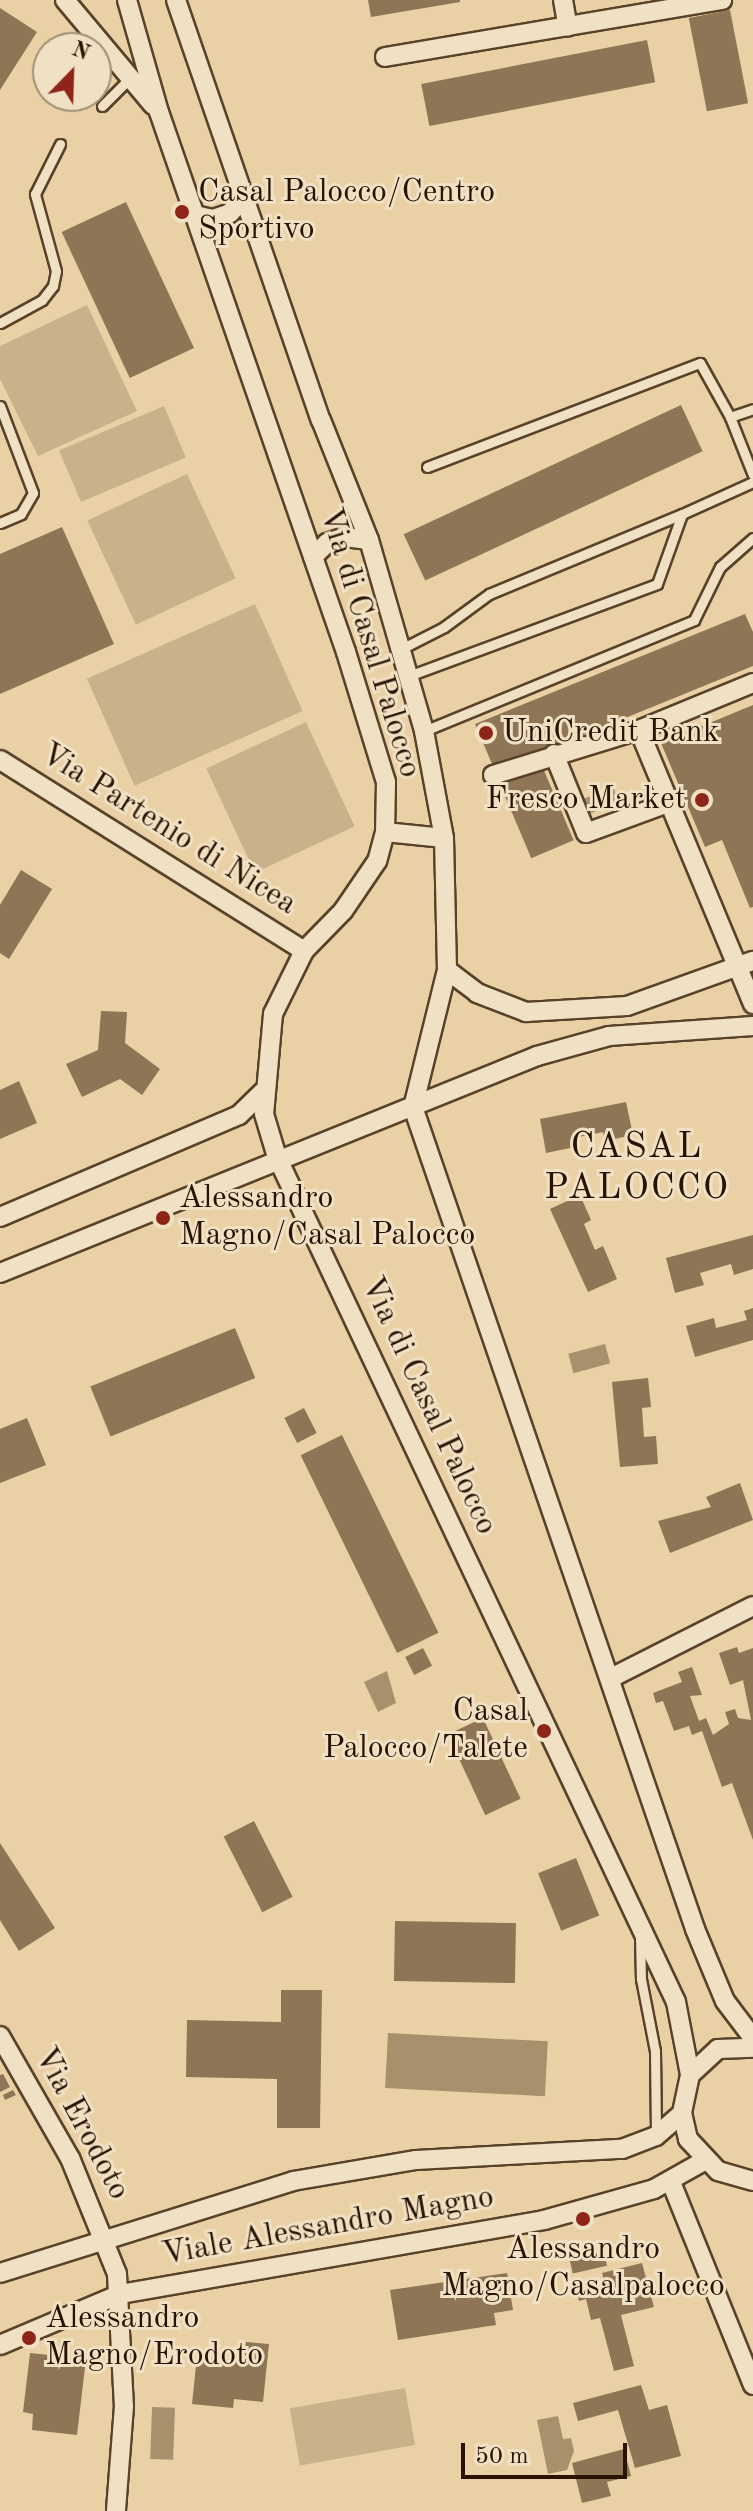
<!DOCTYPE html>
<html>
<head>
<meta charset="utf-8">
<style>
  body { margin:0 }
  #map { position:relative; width:753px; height:2511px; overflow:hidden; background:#ead1a5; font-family:"Old Standard TT",serif }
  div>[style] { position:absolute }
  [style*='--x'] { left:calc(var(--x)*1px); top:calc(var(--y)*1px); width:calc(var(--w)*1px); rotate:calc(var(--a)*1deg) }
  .green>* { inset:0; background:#c9b189; transform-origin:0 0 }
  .water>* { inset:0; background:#a8906d; transform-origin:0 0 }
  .building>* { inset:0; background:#8d7556; transform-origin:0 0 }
  .roads { filter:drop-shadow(2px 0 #584229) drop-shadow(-2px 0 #584229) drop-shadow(0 2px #584229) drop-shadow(0 -2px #584229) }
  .lane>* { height:9px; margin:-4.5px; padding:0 4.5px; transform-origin:4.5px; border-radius:4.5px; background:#f1e1c4 }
  .street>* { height:18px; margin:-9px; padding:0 9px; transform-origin:9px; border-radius:9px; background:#f1e1c4 }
  .dots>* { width:22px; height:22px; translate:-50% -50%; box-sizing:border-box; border:4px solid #f1e1c4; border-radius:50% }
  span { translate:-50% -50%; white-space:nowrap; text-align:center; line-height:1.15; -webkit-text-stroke:6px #f1e1c4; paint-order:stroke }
  .poi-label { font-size:32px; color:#281200 }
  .left { translate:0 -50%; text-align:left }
  .right { translate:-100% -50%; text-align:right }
  .street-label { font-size:32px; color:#281200 }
  .quarter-label { font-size:36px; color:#281200; letter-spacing:2px }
  .north { position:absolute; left:32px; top:32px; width:80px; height:80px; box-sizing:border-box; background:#f1e1c4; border:2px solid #a18e76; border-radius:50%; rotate:23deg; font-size:22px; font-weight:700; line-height:32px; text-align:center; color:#281200 }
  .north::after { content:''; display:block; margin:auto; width:28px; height:36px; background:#8f2418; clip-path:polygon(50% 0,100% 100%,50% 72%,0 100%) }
  .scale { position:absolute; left:461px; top:2443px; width:166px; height:36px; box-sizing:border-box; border:4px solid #281200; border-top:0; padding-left:10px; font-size:24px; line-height:28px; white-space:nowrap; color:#281200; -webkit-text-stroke:6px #f1e1c4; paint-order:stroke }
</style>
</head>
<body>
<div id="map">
  <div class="green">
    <i style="clip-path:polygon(87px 305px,137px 411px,38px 456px,0 379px,0 346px)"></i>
    <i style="left:164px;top:406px;width:56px;height:114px;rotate:67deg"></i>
    <i style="left:187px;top:474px;width:115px;height:110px;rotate:65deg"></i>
    <i style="left:255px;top:604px;width:117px;height:184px;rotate:66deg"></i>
    <i style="left:306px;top:722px;width:115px;height:110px;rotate:65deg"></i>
    <i style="left:405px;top:2388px;width:58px;height:117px;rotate:80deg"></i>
  </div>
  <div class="water">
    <i style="left:613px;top:787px;width:16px;height:37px;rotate:68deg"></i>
    <i style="left:605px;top:1344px;width:20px;height:38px;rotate:75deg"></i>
    <i style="clip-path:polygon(387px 1671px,396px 1703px,378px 1712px,364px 1682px)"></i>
    <i style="left:388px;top:2033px;width:160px;height:55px;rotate:3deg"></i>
    <i style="left:152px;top:2407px;width:23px;height:52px;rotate:2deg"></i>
    <i style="clip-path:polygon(558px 2416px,563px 2439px,571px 2438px,574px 2451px,567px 2470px,548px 2474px,537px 2420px)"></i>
  </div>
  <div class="building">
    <i style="clip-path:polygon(368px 0,460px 0,460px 2px,371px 17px)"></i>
    <i style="clip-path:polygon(0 8px,37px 32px,0 90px)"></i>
    <i style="left:730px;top:10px;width:95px;height:42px;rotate:79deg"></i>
    <i style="left:647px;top:40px;width:43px;height:230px;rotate:79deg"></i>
    <i style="left:126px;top:202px;width:161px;height:71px;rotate:65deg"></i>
    <i style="left:681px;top:405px;width:51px;height:306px;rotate:65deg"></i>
    <i style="clip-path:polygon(62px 527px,114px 644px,0 694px,0 554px)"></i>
    <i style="clip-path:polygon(745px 614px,753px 632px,753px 666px,495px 771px,475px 724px)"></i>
    <i style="clip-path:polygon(753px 705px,753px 907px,750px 908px,722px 840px,705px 847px,661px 743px)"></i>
    <i style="left:540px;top:761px;width:86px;height:46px;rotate:67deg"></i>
    <i style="clip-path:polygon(21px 870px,52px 889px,9px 959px,0 953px,0 905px)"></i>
    <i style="clip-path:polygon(101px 1011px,127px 1012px,125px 1043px,160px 1069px,142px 1095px,120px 1079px,82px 1097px,66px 1064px,98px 1050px)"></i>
    <i style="clip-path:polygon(19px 1081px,37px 1123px,0 1139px,0 1090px)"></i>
    <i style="clip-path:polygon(626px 1102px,633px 1135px,605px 1141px,603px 1132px,574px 1138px,575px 1147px,546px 1153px,540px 1119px)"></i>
    <i style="clip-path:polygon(580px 1195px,591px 1220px,584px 1224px,595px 1250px,603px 1246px,617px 1279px,588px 1292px,550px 1209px)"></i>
    <i style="clip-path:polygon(753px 1235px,753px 1269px,734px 1275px,731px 1264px,700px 1273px,704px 1285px,675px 1293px,666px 1258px)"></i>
    <i style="clip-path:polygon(753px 1308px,753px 1340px,695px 1357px,686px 1326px,714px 1318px,716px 1328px,747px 1320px,744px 1311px)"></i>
    <i style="left:235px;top:1328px;width:54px;height:156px;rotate:68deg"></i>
    <i style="clip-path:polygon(648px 1378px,651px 1407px,642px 1408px,644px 1437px,656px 1436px,658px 1464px,620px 1467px,612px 1382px)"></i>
    <i style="left:304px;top:1408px;width:28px;height:22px;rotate:63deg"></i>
    <i style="clip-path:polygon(27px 1418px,46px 1465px,0 1483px,0 1429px)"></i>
    <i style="left:342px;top:1435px;width:220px;height:46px;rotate:64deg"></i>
    <i style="clip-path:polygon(740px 1483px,753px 1520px,670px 1553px,658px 1521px,711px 1507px,706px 1497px)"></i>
    <i style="clip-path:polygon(737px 1647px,739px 1653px,753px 1648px,753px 1840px,732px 1783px,722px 1787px,702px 1731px,692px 1735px,689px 1726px,674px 1731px,663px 1701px,656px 1703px,653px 1693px,682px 1682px,678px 1672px,692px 1667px,702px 1695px,690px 1696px,699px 1721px,706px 1718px,713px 1735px,729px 1724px,725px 1712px,735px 1709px,738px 1718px,751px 1720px,743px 1680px,730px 1685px,719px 1653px)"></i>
    <i style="left:423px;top:1648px;width:20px;height:20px;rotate:63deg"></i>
    <i style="left:483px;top:1718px;width:89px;height:39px;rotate:65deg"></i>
    <i style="left:254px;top:1821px;width:85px;height:34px;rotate:63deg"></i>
    <i style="clip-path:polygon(0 1843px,55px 1928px,19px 1951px,0 1920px)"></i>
    <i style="left:576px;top:1858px;width:62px;height:41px;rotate:68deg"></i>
    <i style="left:395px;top:1921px;width:121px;height:60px;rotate:1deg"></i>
    <i style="clip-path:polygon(281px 1990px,322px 1990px,320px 2128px,277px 2128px,277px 2079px,186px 2077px,187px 2020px,281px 2022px)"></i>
    <i style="clip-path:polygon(3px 2074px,10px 2087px,0 2092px,0 2075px)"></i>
    <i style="clip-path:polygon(13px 2090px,16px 2095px,5px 2100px,3px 2095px)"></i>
    <i style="left:604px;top:2253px;width:13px;height:35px;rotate:77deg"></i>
    <i style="clip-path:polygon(642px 2263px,654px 2307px,621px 2315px,634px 2366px,614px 2371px,600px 2318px,591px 2320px,586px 2299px,579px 2301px,576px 2286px,604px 2280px,602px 2273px)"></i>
    <i style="clip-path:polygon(507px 2273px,513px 2310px,494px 2313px,496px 2325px,398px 2340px,390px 2290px)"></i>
    <i style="clip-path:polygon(246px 2342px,269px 2344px,263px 2402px,234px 2399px,233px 2408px,192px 2404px,197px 2356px,244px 2361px)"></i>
    <i style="clip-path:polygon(30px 2353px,86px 2359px,77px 2435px,32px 2430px,33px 2414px,23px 2412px)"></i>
    <i style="clip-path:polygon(641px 2385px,649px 2410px,667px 2405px,681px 2456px,635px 2468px,618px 2410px,578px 2421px,573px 2403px)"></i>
    <i style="clip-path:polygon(624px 2449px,631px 2476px,607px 2482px,611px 2496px,582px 2503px,572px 2463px)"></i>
  </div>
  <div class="roads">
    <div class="lane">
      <i style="--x:102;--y:106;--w:41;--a:-45"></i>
      <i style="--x:0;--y:323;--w:48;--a:-28.7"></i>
      <i style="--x:42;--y:300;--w:18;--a:-52"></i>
      <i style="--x:53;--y:286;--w:15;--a:-79"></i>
      <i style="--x:56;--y:271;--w:80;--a:-105.3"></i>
      <i style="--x:35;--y:194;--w:56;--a:-63.4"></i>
      <i style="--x:0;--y:406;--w:93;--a:69.2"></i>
      <i style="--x:33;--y:493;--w:24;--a:120"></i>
      <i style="--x:21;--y:514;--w:23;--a:157"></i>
      <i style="--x:730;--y:417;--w:62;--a:68.4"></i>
      <i style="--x:427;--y:467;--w:292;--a:-20.9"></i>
      <i style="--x:700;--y:363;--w:62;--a:60.9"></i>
      <i style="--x:730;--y:417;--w:24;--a:-19"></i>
      <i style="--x:682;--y:514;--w:78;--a:-24.3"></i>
      <i style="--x:401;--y:649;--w:48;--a:-27.1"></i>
      <i style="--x:444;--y:627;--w:56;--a:-36.3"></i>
      <i style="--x:489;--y:594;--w:209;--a:-22.5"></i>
      <i style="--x:682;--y:514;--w:74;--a:109.7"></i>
      <i style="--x:657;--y:584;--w:265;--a:159.7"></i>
      <i style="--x:424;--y:731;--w:292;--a:-22.3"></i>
      <i style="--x:694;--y:620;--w:59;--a:-63.9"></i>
      <i style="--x:720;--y:567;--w:44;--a:-41.3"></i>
      <i style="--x:640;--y:1936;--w:43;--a:88.7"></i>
      <i style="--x:641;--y:1979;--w:73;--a:79"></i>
      <i style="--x:655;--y:2051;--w:85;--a:89.3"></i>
    </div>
    <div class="street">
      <i style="--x:65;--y:0;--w:137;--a:50"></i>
      <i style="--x:127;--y:0;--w:116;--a:74.1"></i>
      <i style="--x:159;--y:112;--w:571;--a:70.9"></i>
      <i style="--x:346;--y:652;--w:136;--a:72.9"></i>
      <i style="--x:386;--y:782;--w:50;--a:91.1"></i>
      <i style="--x:385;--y:832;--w:30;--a:105"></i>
      <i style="--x:377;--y:861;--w:60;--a:124.2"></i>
      <i style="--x:343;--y:911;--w:56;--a:134.3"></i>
      <i style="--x:304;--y:951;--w:70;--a:116.2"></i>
      <i style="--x:273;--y:1014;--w:100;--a:95.1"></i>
      <i style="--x:264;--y:1114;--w:45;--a:73.2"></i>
      <i style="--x:277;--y:1157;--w:934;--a:64.72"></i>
      <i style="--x:676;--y:2002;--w:74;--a:79.1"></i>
      <i style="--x:690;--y:2075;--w:39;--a:102"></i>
      <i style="--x:682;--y:2113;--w:27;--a:77"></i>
      <i style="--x:688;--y:2139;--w:44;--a:46.8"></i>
      <i style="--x:718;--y:2171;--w:36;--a:16"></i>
      <i style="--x:176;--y:0;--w:444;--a:71"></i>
      <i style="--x:321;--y:420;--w:129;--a:68.2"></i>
      <i style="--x:369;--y:540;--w:199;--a:73.9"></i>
      <i style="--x:424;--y:731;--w:109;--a:79.4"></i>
      <i style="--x:444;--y:838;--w:132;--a:88.7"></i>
      <i style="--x:447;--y:970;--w:141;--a:103.9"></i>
      <i style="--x:413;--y:1107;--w:869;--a:71.06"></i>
      <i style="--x:695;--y:1929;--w:78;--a:67.4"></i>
      <i style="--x:725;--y:2001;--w:46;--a:52.9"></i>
      <i style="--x:563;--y:0;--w:27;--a:80"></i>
      <i style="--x:385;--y:57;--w:342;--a:-9.6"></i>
      <i style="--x:195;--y:215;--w:18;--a:13"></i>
      <i style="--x:213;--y:219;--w:18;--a:-19"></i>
      <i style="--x:230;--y:213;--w:19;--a:-47"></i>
      <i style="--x:313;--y:557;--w:20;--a:-45"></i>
      <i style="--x:327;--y:543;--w:18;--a:-19"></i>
      <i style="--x:344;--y:537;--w:25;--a:7"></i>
      <i style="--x:753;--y:683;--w:123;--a:157.6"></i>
      <i style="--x:639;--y:730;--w:297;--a:67.4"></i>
      <i style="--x:554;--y:754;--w:85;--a:67.9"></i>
      <i style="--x:586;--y:833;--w:87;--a:-20.1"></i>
      <i style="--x:0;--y:760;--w:359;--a:32.1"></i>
      <i style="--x:493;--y:775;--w:153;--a:-17.1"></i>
      <i style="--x:385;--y:832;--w:59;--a:5.8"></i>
      <i style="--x:447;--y:970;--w:38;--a:37"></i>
      <i style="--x:477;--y:993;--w:53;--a:21.2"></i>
      <i style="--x:526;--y:1012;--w:101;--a:-3.4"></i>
      <i style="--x:627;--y:1006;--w:134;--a:-19.7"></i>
      <i style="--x:0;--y:1217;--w:260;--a:-23.1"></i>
      <i style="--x:239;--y:1115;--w:33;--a:-44"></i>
      <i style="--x:0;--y:1273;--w:579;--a:-22"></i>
      <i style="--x:537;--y:1056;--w:75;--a:-15.5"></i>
      <i style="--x:609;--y:1036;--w:144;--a:-4"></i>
      <i style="--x:611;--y:1678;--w:159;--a:-26.9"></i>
      <i style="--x:0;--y:2036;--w:141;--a:60.2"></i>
      <i style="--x:70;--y:2158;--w:125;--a:67.9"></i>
      <i style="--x:117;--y:2274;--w:132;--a:87"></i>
      <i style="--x:124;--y:2406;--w:105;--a:94.4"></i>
      <i style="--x:690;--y:2075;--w:38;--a:-43"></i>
      <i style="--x:718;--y:2049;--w:35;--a:-2"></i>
      <i style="--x:671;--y:2182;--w:219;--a:68"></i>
      <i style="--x:0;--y:2273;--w:307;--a:-17.4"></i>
      <i style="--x:293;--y:2181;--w:125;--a:-9.7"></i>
      <i style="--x:416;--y:2160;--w:206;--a:-3.1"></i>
      <i style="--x:622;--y:2149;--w:36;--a:-21"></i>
      <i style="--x:656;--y:2136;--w:35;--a:-41"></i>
      <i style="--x:0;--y:2345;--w:130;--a:-23"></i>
      <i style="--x:120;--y:2294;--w:430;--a:-9.9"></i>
      <i style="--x:544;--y:2220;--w:114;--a:-15.7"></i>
      <i style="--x:654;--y:2189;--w:57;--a:-29.2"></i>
    </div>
  </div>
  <div class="dots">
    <i style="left:182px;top:212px;background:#8f2418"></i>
    <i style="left:486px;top:733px;background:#8f2418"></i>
    <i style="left:702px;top:800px;background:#8f2418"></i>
    <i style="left:163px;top:1218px;background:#8f2418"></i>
    <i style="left:544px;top:1731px;background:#8f2418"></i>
    <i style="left:583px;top:2219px;background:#8f2418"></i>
    <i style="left:29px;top:2338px;background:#8f2418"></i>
  </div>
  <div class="poi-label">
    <span class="left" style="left:198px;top:212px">Casal Palocco/Centro<br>Sportivo</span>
    <span class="left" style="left:502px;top:733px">UniCredit Bank</span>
    <span class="right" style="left:686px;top:800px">Fresco Market</span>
    <span class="left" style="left:179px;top:1218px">Alessandro<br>Magno/Casal Palocco</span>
    <span class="right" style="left:528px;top:1731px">Casal<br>Palocco/Talete</span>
    <span style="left:583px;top:2269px">Alessandro<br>Magno/Casalpalocco</span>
    <span class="left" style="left:45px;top:2338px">Alessandro<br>Magno/Erodoto</span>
  </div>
  <div class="street-label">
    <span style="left:369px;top:643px;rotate:73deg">Via di Casal Palocco</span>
    <span style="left:168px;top:830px;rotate:32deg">Via Partenio di Nicea</span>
    <span style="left:428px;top:1406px;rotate:65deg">Via di Casal Palocco</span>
    <span style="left:81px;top:2124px;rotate:62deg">Via Erodoto</span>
    <span style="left:328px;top:2227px;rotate:-10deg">Viale Alessandro Magno</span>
  </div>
  <div class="quarter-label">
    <span style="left:637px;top:1169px">CASAL<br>PALOCCO</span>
  </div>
  <div class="north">N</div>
  <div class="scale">50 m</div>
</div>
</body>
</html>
